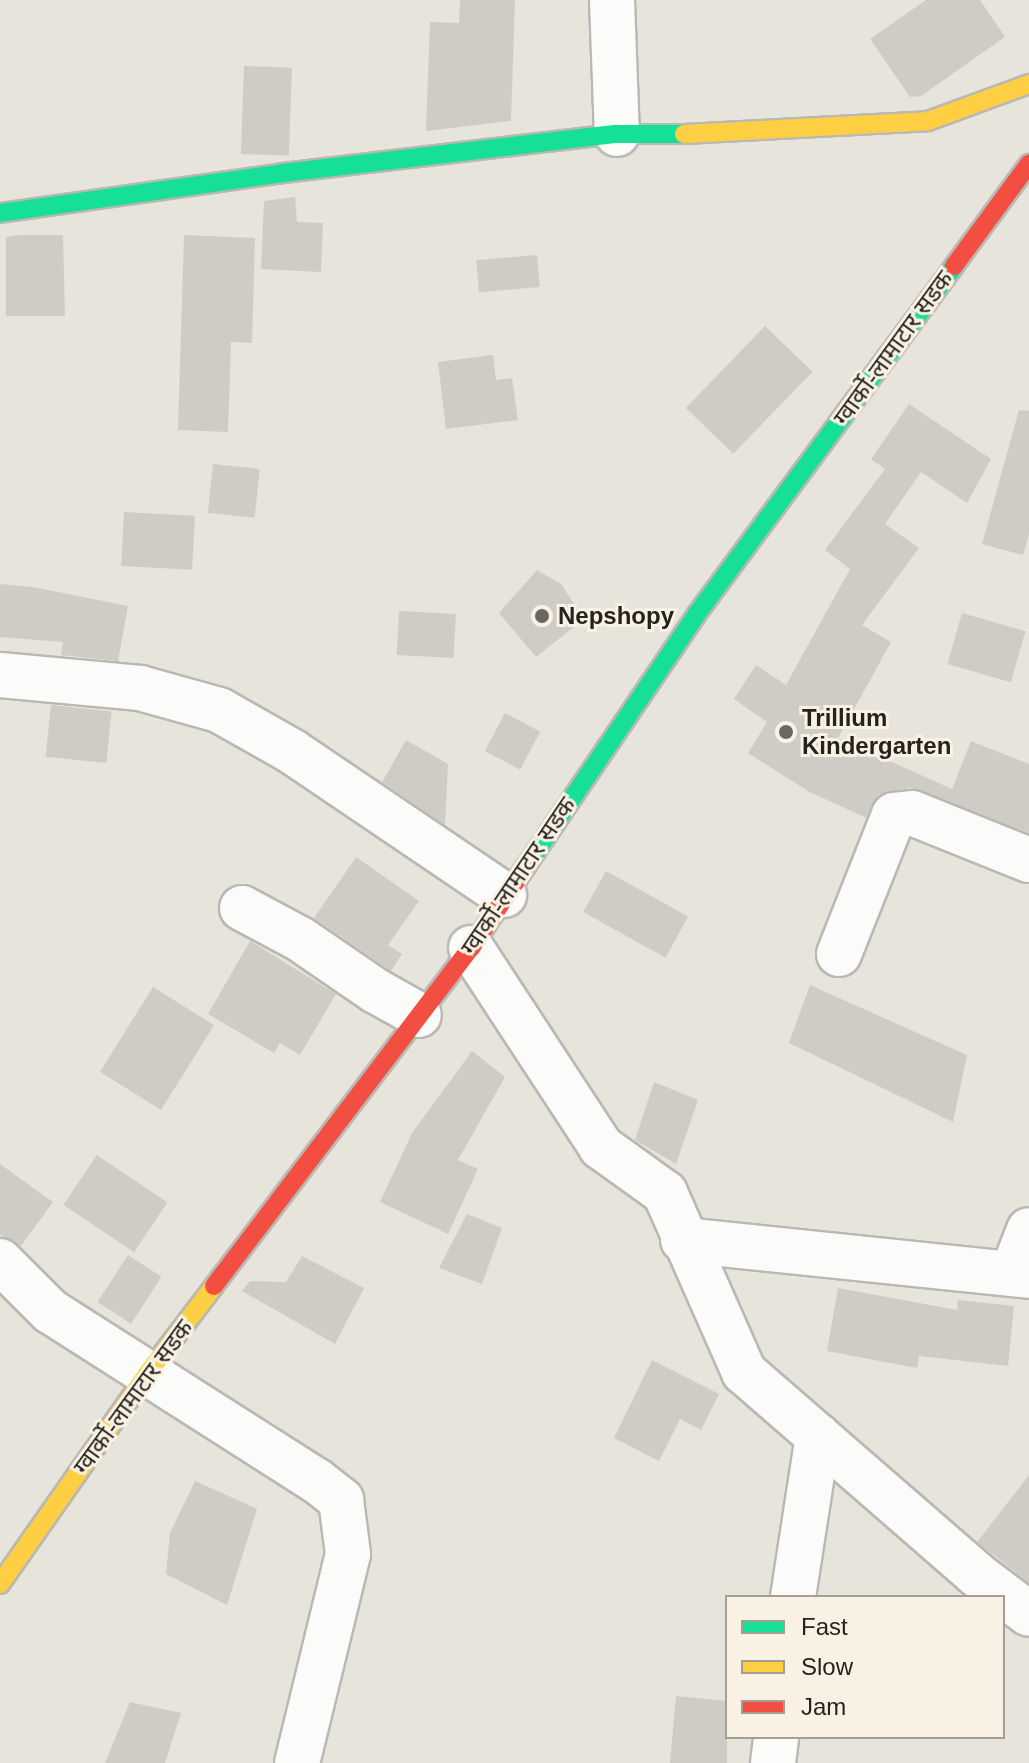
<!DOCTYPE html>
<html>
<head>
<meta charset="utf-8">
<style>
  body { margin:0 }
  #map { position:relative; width:1029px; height:1763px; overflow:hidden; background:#e7e4dc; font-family:Helvetica,"Noto Sans Devanagari",sans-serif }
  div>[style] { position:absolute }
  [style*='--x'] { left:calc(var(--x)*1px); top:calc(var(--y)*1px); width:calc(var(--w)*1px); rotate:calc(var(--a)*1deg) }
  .building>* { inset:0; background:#cfccc6; transform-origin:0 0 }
  .roads { filter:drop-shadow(2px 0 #bab8b2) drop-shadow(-2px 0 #bab8b2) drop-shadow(0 2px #bab8b2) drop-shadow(0 -2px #bab8b2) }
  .street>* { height:44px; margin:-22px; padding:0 22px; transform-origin:22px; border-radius:22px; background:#fbfbfa }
  .fast>* { height:18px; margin:-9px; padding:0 9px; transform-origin:9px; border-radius:9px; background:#16e098 }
  .slow>* { height:18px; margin:-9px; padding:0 9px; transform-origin:9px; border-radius:9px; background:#ffcf43 }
  .jam>* { height:18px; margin:-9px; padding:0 9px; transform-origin:9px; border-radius:9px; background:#f24e42 }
  .dots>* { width:22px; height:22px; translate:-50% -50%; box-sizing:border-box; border:4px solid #f9f2e4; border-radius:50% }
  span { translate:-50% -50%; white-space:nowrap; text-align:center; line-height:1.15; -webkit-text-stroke:6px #f9f2e4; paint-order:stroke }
  .street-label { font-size:24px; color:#25231e }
  .poi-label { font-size:24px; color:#25231e; font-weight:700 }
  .left { translate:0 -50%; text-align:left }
  .legend { position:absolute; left:725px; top:1595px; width:280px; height:144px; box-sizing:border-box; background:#f9f2e4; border:2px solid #a49f95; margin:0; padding:10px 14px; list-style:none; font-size:24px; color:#25231e }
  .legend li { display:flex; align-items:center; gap:16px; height:40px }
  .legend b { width:40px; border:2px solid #a49f95 }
</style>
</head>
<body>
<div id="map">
  <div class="building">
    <i style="clip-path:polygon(460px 0,515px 0,511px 121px,426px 131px,430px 22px,459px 23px)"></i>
    <i style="clip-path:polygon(926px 0,980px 0,1005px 37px,921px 96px,910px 97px,870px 39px)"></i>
    <i style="left:244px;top:66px;width:48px;height:88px;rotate:2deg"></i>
    <i style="clip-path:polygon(295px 197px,297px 222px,323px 223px,321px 272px,261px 269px,264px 201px)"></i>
    <i style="clip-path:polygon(21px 235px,63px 235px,65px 316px,6px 316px,6px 237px)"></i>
    <i style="clip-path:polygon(184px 235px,255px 238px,252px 343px,231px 342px,228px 432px,178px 430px)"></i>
    <i style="left:537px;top:255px;width:32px;height:61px;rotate:85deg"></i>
    <i style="left:765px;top:326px;width:66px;height:114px;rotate:44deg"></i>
    <i style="clip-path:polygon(493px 355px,496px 380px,512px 378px,518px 420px,446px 429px,438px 362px)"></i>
    <i style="clip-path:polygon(909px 404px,991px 459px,967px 503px,921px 472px,885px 524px,919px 548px,862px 625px,891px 642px,838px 738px,952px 789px,971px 741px,1029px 764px,1029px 833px,910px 788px,878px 795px,866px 818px,808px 791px,748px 753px,767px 722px,734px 699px,756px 665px,786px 685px,850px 569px,825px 550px,885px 469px,871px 459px)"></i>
    <i style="clip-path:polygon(1019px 410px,1029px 411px,1029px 534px,1023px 555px,982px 544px)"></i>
    <i style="left:213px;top:464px;width:47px;height:49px;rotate:6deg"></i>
    <i style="left:124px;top:512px;width:71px;height:54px;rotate:3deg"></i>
    <i style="clip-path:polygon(537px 570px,561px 584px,584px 619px,536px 657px,499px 613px)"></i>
    <i style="clip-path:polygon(0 584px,33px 587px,128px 606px,118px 661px,61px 655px,63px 642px,0 637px)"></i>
    <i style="left:399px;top:611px;width:57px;height:44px;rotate:3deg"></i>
    <i style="left:962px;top:613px;width:66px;height:53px;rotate:16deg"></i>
    <i style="left:51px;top:705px;width:61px;height:52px;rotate:6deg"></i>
    <i style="left:505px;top:713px;width:40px;height:43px;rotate:28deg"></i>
    <i style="clip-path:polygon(406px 740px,448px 764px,445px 825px,382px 782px)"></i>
    <i style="clip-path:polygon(356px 857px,419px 901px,388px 945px,402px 954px,391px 971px,314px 918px)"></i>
    <i style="left:606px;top:871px;width:94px;height:47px;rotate:29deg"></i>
    <i style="clip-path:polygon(250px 941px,336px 994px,300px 1055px,280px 1043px,274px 1053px,208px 1014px)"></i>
    <i style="clip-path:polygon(810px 985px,967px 1055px,953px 1122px,789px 1043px)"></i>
    <i style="left:153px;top:987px;width:72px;height:100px;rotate:32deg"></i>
    <i style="clip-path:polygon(472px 1051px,505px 1077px,458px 1160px,478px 1169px,448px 1234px,380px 1202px,412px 1133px)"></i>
    <i style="clip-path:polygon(654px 1082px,698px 1100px,676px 1164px,635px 1140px)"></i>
    <i style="left:97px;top:1155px;width:85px;height:60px;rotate:34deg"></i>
    <i style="clip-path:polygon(0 1164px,53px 1202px,21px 1246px,0 1234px)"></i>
    <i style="clip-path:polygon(467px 1214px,502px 1228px,482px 1284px,439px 1268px)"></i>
    <i style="left:128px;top:1255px;width:40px;height:56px;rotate:33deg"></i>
    <i style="clip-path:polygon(302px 1256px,364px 1288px,335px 1344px,242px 1291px,250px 1281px,286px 1282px)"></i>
    <i style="clip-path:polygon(838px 1288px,957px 1310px,958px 1300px,1014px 1306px,1008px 1366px,919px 1356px,917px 1368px,827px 1351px)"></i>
    <i style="clip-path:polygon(652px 1360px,719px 1394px,701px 1430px,680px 1419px,659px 1461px,614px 1438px)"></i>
    <i style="clip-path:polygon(1029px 1475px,1029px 1583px,977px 1542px)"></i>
    <i style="clip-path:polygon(195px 1481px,257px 1509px,227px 1605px,166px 1574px,170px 1533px)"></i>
    <i style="clip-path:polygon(676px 1696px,727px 1701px,727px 1763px,670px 1763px)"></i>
    <i style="clip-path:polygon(130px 1702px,181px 1713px,165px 1763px,105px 1763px)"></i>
  </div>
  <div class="roads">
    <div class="street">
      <i style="--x:612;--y:0;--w:134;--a:87.9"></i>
      <i style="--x:0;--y:675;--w:141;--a:5.3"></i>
      <i style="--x:140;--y:688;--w:82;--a:15.6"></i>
      <i style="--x:219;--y:710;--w:85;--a:29.6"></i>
      <i style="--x:293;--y:752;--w:255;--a:34.1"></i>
      <i style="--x:242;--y:908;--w:66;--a:28.1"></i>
      <i style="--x:300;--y:939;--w:92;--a:34.4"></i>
      <i style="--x:376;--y:991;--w:49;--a:29.2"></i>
      <i style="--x:471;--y:948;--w:238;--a:56.8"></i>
      <i style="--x:601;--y:1147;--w:79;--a:35.7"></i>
      <i style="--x:665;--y:1193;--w:196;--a:66.2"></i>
      <i style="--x:744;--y:1372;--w:308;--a:41"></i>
      <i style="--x:976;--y:1574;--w:66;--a:37"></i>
      <i style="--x:839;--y:954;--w:149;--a:-68.4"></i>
      <i style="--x:894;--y:815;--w:18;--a:-6"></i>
      <i style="--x:912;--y:813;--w:126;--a:21.9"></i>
      <i style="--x:683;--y:1240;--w:348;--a:5.9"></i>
      <i style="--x:0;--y:1261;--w:71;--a:45"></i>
      <i style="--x:50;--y:1311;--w:317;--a:32.5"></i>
      <i style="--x:317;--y:1481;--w:31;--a:38"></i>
      <i style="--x:341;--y:1500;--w:54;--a:82.6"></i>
      <i style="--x:348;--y:1554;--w:215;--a:103.7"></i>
      <i style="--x:1012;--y:1274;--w:47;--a:-68.9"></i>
      <i style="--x:793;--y:1597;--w:163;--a:-81.2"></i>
      <i style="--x:773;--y:1763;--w:26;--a:-83"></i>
    </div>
    <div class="fast">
      <i style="--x:0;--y:213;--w:286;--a:-8"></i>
      <i style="--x:283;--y:173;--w:336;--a:-6.7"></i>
      <i style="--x:617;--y:134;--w:67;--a:0"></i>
      <i style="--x:527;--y:865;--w:302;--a:-55.9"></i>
      <i style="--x:696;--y:615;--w:434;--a:-53.5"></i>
    </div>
    <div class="slow">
      <i style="--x:684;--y:134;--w:244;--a:-3"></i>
      <i style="--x:928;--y:121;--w:108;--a:-20.1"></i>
      <i style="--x:0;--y:1584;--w:256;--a:-55"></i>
      <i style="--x:147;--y:1374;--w:111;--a:-52.7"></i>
    </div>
    <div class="jam">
      <i style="--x:954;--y:266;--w:127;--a:-53.7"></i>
      <i style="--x:214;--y:1286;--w:425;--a:-52.8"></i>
      <i style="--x:471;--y:948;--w:100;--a:-56"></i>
    </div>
  </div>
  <div class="dots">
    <i style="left:542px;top:616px;background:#696760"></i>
    <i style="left:786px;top:732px;background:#696760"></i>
  </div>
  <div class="street-label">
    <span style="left:893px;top:348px;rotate:-54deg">ग्वार्को-लामाटार सडक</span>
    <span style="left:518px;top:876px;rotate:-56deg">ग्वार्को-लामाटार सडक</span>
    <span style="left:133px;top:1397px;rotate:-54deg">ग्वार्को-लामाटार सडक</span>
  </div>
  <div class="poi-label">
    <span class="left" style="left:558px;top:616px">Nepshopy</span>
    <span class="left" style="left:802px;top:732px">Trillium<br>Kindergarten</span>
  </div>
  <ul class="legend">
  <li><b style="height:10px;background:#16e098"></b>Fast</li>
  <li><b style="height:10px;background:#ffcf43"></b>Slow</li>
  <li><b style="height:10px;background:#f24e42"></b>Jam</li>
  </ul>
</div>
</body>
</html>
